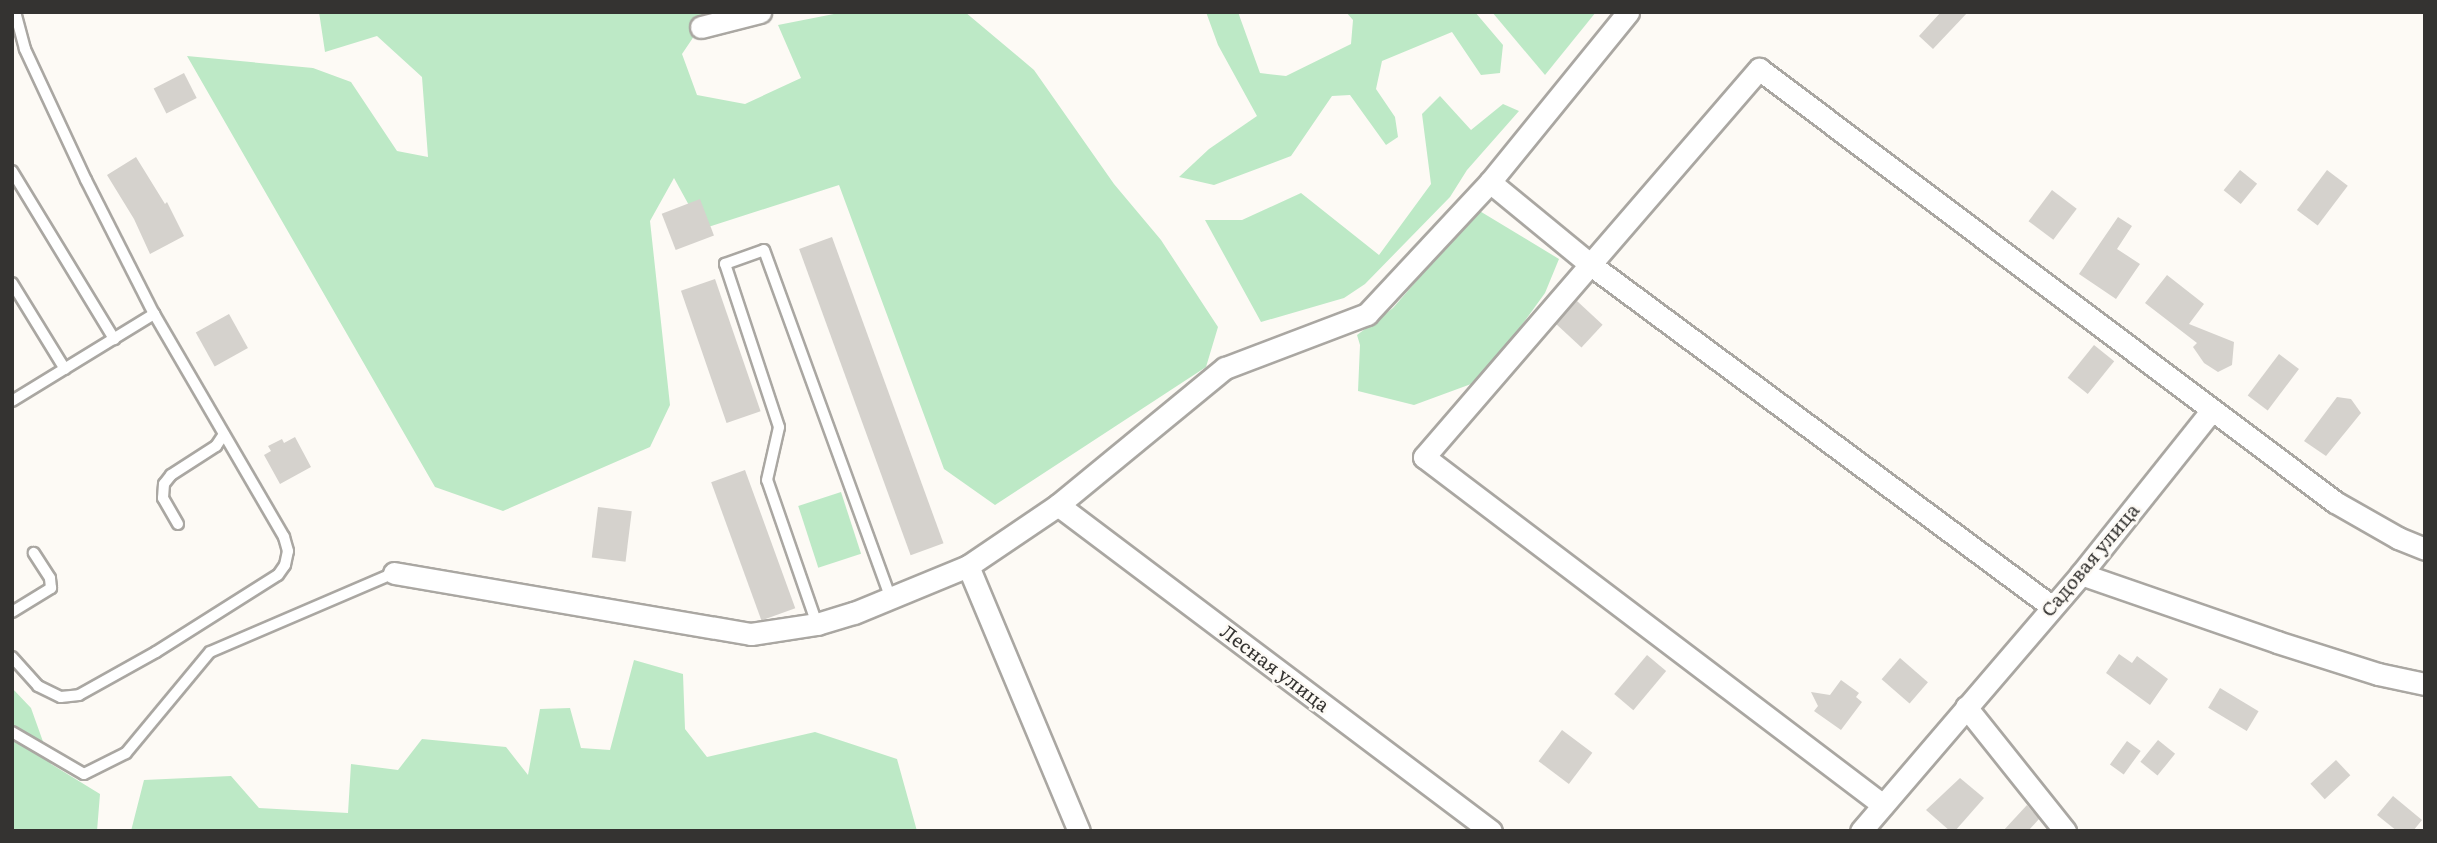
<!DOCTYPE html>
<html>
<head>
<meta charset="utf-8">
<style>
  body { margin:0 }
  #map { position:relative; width:2437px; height:843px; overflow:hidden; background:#fdfaf5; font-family:Literata,serif }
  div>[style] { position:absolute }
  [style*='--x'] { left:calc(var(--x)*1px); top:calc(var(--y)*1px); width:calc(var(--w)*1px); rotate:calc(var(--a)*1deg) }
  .green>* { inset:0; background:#bde9c6; transform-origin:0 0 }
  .building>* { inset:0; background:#d5d2cd; transform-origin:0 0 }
  .roads { filter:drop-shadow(2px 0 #aaa7a2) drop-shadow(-2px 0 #aaa7a2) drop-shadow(0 2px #aaa7a2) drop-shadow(0 -2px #aaa7a2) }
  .service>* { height:10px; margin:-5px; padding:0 5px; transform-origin:5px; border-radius:5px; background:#fff }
  .minor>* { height:21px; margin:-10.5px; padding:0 10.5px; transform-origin:10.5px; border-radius:10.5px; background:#fff }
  span { translate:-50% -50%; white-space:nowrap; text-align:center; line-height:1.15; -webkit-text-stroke:5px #fdfaf5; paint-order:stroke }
  .street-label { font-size:19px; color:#343331 }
  .frame { position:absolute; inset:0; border:14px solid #343331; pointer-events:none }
</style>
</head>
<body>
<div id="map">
  <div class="green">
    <i style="clip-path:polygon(319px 12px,718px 12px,709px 14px,682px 54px,697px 95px,745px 104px,801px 78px,778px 25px,844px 12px,965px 12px,1034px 70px,1114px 184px,1161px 240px,1218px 327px,1206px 367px,995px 505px,944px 469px,839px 185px,702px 229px,674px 178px,650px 221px,670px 405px,650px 447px,503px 511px,435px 487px,187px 56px,313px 68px,351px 82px,397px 151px,428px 157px,422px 77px,377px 36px,325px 52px)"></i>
    <i style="clip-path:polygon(1206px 12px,1238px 12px,1260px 73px,1286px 76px,1351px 44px,1353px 20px,1346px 12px,1475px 12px,1503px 45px,1500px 73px,1481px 75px,1452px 32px,1382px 61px,1376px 89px,1395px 117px,1398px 137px,1386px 145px,1350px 95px,1332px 96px,1291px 156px,1214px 185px,1179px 177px,1209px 149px,1257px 116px,1218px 45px)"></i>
    <i style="clip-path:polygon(1492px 12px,1596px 12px,1545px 75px)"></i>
    <i style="clip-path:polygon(1440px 96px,1471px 130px,1503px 104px,1519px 111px,1467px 170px,1450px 197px,1365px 284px,1344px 298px,1261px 322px,1205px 220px,1242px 220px,1301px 193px,1379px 255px,1431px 184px,1422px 114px)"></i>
    <i style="clip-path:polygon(1478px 210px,1559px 259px,1545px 293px,1482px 380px,1414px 405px,1358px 391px,1360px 345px,1357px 335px,1393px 308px)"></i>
    <i style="left:841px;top:492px;width:65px;height:45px;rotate:72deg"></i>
    <i style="clip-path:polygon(634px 660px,683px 674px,685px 729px,707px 757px,815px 732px,897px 759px,917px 831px,131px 831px,144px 780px,231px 776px,259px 808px,348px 813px,351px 764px,398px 770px,422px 739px,506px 747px,528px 775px,540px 709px,570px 708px,581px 748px,610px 750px)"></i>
    <i style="clip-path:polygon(12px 688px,31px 708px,51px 764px,100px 794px,97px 831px,12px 831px)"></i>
  </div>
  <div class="building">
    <i style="clip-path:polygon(1941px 12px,1968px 12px,1933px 49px,1919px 36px)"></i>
    <i style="left:184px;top:73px;width:28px;height:34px;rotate:63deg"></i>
    <i style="clip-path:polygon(136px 157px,165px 204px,167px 202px,184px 236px,150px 254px,134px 219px,107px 175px)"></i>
    <i style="left:2240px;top:170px;width:22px;height:26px;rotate:39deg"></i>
    <i style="left:2327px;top:170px;width:26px;height:50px;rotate:37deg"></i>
    <i style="left:2052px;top:190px;width:31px;height:39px;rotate:37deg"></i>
    <i style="left:700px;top:199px;width:39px;height:41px;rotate:69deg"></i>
    <i style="clip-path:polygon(2118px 217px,2132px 226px,2117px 249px,2140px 264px,2116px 299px,2079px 274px)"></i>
    <i style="left:832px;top:237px;width:326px;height:35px;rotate:70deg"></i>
    <i style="clip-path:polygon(2167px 275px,2204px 304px,2189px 324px,2234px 342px,2232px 365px,2218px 372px,2204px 363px,2193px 347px,2197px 343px,2145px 303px)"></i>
    <i style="left:715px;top:279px;width:140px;height:36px;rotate:71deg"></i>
    <i style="left:1577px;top:301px;width:35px;height:31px;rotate:43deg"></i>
    <i style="left:229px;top:314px;width:39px;height:38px;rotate:61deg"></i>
    <i style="left:2094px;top:345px;width:26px;height:42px;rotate:39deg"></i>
    <i style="left:2279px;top:354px;width:25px;height:52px;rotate:37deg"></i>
    <i style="clip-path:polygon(2337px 397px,2351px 399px,2361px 413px,2326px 456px,2304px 441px)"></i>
    <i style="clip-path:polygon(295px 437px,311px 467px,280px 484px,264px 455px,271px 451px,268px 446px,282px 439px,284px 443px)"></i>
    <i style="left:745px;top:470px;width:147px;height:36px;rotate:70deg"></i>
    <i style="left:598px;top:507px;width:34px;height:51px;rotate:7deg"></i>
    <i style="clip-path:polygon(2119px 654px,2132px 663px,2137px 656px,2168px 679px,2150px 705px,2106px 673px)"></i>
    <i style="left:1647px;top:655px;width:25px;height:51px;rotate:40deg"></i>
    <i style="left:1900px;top:658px;width:37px;height:28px;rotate:41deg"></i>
    <i style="clip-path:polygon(1841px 680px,1859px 693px,1856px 697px,1862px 702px,1841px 730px,1814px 711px,1818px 706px,1811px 692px,1830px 695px)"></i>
    <i style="left:2220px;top:688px;width:45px;height:23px;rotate:31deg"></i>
    <i style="left:1562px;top:730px;width:38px;height:39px;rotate:37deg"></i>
    <i style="left:2158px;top:740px;width:22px;height:28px;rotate:39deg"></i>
    <i style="left:2127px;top:741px;width:17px;height:29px;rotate:36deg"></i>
    <i style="left:2336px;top:760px;width:21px;height:35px;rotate:47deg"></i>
    <i style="clip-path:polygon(1960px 778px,1984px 798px,1955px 831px,1950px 831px,1926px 810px)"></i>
    <i style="clip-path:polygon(2393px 796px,2422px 820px,2413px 831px,2397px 831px,2377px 815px)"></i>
    <i style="clip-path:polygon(2027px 805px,2039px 819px,2028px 831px,2003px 831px)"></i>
  </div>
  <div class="roads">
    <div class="service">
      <i style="--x:12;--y:171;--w:197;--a:58.7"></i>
      <i style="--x:12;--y:283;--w:101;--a:58.4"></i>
      <i style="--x:12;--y:401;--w:167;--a:-31.5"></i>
      <i style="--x:178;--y:524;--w:30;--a:-120"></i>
      <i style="--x:163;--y:498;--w:14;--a:-86"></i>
      <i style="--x:164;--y:484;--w:11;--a:-52"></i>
      <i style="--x:171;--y:475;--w:54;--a:-32.8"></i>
      <i style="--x:216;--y:446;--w:14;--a:-56"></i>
      <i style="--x:12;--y:612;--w:46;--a:-31.6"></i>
      <i style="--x:51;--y:588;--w:10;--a:-96"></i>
      <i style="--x:50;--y:578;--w:30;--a:-123"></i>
      <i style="--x:817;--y:624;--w:152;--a:-109.1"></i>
      <i style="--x:767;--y:480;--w:54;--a:-77.2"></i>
      <i style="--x:779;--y:427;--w:172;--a:-108.3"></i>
      <i style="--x:725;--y:264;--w:41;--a:-19.7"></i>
      <i style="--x:764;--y:250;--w:371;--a:70"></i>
      <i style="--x:12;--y:657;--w:39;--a:48"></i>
      <i style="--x:38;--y:686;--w:25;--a:26"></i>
      <i style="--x:61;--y:697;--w:18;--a:-6"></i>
      <i style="--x:79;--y:695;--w:88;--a:-29.2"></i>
      <i style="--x:156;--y:652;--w:144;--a:-32.3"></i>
      <i style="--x:278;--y:575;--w:12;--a:-55"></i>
      <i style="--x:285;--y:565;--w:14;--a:-78"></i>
      <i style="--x:288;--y:551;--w:15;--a:-106"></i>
      <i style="--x:284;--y:537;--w:258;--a:-120.2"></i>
      <i style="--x:154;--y:314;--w:150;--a:-116.9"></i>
      <i style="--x:86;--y:180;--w:145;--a:-115"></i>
      <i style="--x:25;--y:49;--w:38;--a:-105"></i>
      <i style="--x:12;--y:732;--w:83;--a:30.3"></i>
      <i style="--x:84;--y:774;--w:47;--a:-26.6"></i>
      <i style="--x:126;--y:753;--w:131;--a:-50.3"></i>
      <i style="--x:210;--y:652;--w:200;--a:-23.2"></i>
    </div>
    <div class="minor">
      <i style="--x:701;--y:27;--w:61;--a:-14.3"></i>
      <i style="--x:1490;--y:182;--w:131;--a:39.4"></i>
      <i style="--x:1591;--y:265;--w:573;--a:36.55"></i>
      <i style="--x:1058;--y:505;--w:542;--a:36.98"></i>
      <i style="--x:968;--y:566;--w:287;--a:67.3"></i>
      <i style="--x:394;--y:573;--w:362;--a:9.7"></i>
      <i style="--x:751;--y:634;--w:67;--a:-8.6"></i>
      <i style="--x:817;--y:624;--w:39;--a:-17"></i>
      <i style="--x:854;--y:613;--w:123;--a:-22.4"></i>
      <i style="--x:968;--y:566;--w:109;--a:-34.1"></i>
      <i style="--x:1058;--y:505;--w:216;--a:-39.4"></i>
      <i style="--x:1225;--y:368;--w:152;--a:-20.8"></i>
      <i style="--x:1367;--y:314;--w:180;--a:-47"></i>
      <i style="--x:1490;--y:182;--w:219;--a:-50.9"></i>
      <i style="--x:2081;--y:574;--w:207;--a:19.1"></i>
      <i style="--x:2277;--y:642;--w:106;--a:17.6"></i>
      <i style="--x:2378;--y:674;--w:48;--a:12"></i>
      <i style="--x:1966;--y:707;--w:159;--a:51.4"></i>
      <i style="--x:1883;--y:805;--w:576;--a:-142.83"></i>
      <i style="--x:1424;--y:457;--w:513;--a:-49.19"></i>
      <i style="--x:1759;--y:69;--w:721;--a:36.93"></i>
      <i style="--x:2335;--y:502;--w:73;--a:29.7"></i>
      <i style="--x:2398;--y:538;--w:29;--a:22"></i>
      <i style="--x:1861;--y:831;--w:338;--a:-49.4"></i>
      <i style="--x:2081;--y:574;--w:208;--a:-51.4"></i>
    </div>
  </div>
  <div class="street-label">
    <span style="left:2090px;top:560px;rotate:-50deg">Садовая улица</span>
    <span style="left:1275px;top:668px;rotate:37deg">Лесная улица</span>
  </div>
  <div class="frame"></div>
</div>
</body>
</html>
